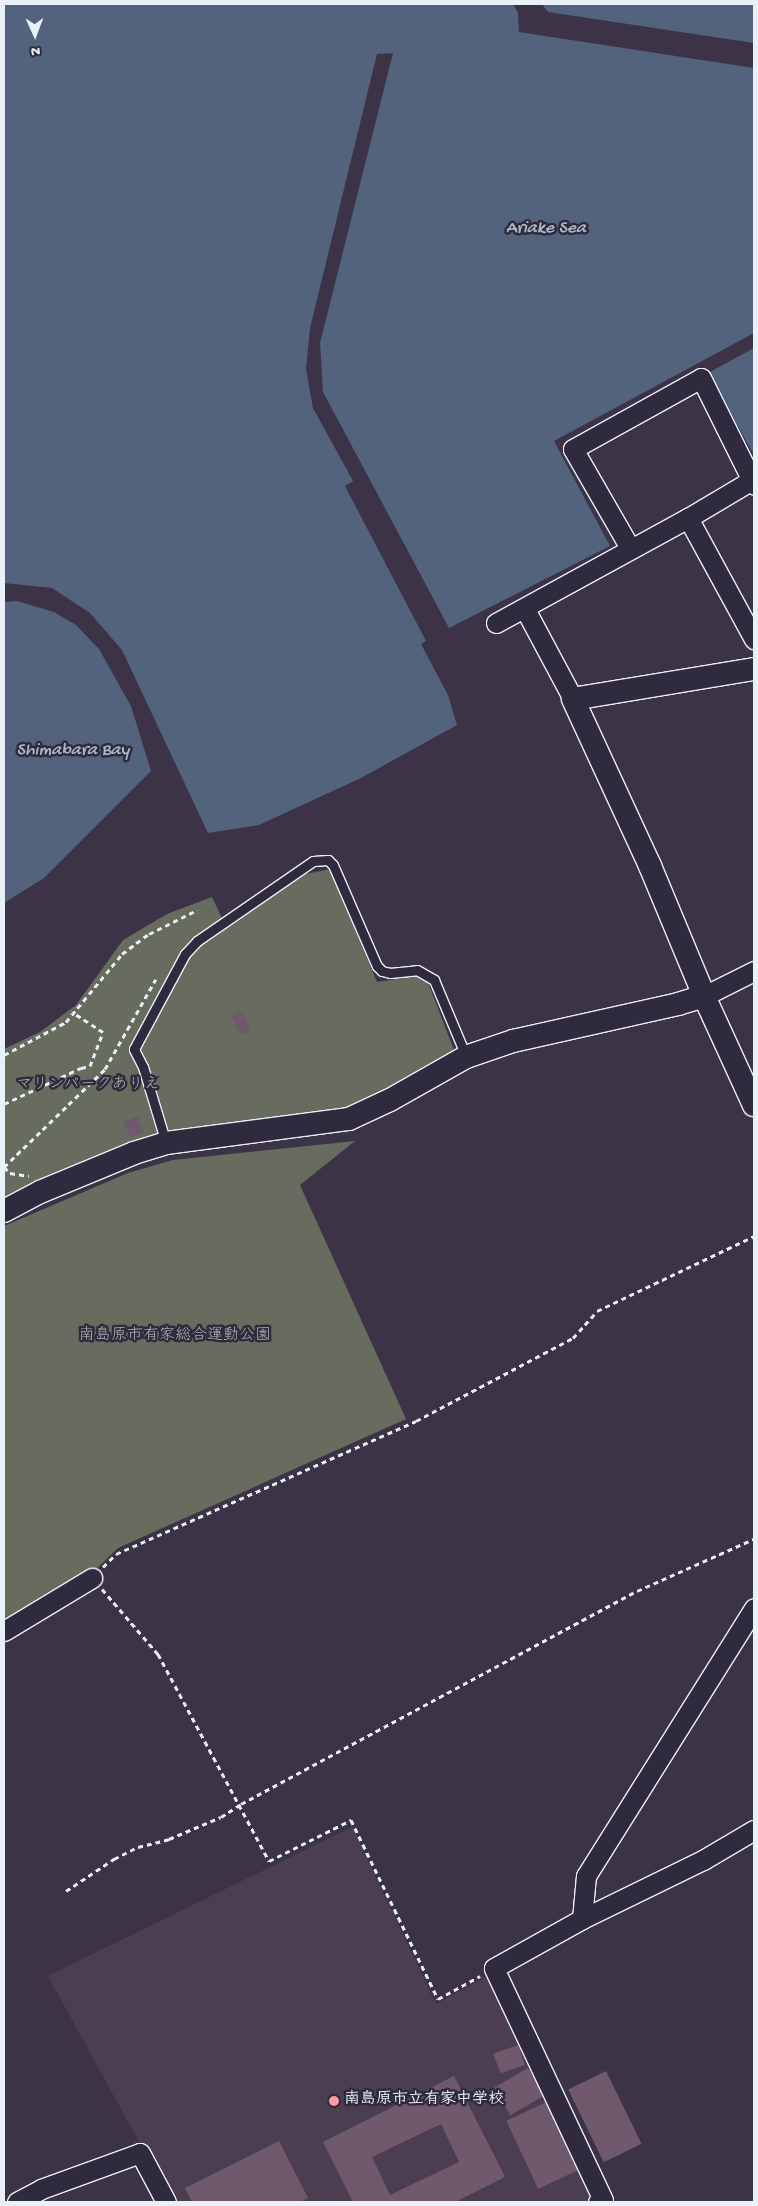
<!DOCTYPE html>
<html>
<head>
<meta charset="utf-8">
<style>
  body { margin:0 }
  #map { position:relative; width:758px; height:2206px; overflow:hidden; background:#3c3346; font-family:"Gochi Hand","Klee One",sans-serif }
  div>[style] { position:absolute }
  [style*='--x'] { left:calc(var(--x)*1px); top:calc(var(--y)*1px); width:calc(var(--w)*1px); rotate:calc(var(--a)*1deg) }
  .built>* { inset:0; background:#4c3e51 }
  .green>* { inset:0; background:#676c5e }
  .water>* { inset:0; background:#53627d }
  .building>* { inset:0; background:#70596c; transform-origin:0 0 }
  .path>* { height:3px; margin-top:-1.5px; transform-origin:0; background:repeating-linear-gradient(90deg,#e8f1f8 0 5px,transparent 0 9px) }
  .roads { filter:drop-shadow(1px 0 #e8f1f8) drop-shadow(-1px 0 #e8f1f8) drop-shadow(0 1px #e8f1f8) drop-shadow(0 -1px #e8f1f8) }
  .service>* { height:9px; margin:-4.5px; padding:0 4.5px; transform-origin:4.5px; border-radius:4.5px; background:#2f2a3d }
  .minor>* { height:19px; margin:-9.5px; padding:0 9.5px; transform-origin:9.5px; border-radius:9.5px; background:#2f2a3d }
  .tertiary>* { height:22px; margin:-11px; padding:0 11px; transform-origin:11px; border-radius:11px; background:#2f2a3d }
  .dots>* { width:14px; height:14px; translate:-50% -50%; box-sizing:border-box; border:2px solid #2f2a3d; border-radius:50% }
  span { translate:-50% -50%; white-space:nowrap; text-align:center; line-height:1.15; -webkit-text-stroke:5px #2f2a3d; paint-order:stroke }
  .park-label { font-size:16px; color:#aeb5b3 }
  .poi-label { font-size:16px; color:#e8f1f8; font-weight:700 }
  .left { translate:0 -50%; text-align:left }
  .water-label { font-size:18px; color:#acb8c7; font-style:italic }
  .frame { position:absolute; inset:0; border:5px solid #e8f1f8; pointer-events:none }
  .north { position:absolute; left:10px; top:10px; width:50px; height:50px; -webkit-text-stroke:4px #2f2a3d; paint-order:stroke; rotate:178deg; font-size:14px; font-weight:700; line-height:20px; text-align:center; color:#e8f1f8 }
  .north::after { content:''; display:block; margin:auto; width:18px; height:22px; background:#e8f1f8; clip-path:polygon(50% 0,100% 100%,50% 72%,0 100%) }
</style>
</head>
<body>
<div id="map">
  <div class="built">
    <i style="clip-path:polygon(352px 1827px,436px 2004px,493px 1973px,596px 2198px,587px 2202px,172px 2202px,48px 1976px)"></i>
  </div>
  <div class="green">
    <i style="clip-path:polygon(330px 869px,377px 982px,415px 976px,427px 980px,454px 1050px,421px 1073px,338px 1114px,190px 1131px,4px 1202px,4px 1049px,40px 1032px,76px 1005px,123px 940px,167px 914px,212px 897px,226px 927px,282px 887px,306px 874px)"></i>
    <i style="clip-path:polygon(355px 1141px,300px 1185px,406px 1419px,118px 1548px,89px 1576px,4px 1625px,4px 1226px,128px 1173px,173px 1160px)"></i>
  </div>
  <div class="water">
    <i style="clip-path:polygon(4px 4px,513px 4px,518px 13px,519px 32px,754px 68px,754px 333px,554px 441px,610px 546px,449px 628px,323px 392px,320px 343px,393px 53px,377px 54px,310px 328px,306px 369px,313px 408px,353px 481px,345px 486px,426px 641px,421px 644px,448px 695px,457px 725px,361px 778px,259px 825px,208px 833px,122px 650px,90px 613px,52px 588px,4px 583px)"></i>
    <i style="clip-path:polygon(542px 4px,754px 4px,754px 43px,548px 12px)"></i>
    <i style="clip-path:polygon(754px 348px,754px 455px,708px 373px)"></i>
    <i style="clip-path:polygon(17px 601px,54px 612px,76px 625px,99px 649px,131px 706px,151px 771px,44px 878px,4px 903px,4px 602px)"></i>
  </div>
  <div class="building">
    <i style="left:241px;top:1011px;width:22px;height:11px;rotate:63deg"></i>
    <i style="left:137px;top:1116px;width:17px;height:15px;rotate:65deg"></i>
    <i style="left:518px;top:2045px;width:21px;height:26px;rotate:71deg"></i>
    <i style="left:528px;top:2068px;width:32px;height:39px;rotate:60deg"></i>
    <i style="left:606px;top:2071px;width:81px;height:42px;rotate:64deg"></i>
    <i style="clip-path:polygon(evenodd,454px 2076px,505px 2177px,455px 2202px,353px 2202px,323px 2142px,454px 2076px,441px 2124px,459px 2162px,390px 2195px,372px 2157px,441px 2124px)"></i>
    <i style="left:549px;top:2101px;width:75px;height:47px;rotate:65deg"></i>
    <i style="clip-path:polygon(279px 2141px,308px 2198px,300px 2202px,192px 2202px,185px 2188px)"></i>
  </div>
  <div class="path">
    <i style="--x:4;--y:1055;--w:70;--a:-28"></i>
    <i style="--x:66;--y:1022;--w:88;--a:-50.5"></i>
    <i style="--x:122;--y:954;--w:34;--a:-37"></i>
    <i style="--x:149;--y:934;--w:54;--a:-26.6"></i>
    <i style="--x:4;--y:1104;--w:85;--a:-25.1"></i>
    <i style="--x:81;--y:1068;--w:9;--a:-13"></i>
    <i style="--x:90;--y:1066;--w:36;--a:-69"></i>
    <i style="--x:103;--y:1032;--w:33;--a:-147"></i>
    <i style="--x:4;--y:1167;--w:141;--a:-44.1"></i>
    <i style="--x:105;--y:1069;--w:103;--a:-60.5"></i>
    <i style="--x:4;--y:1167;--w:8;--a:45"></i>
    <i style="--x:10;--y:1173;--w:19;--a:9"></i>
    <i style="--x:103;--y:1567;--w:18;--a:-45"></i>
    <i style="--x:116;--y:1554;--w:328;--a:-23.9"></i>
    <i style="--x:416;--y:1421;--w:178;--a:-27.9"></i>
    <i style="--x:573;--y:1338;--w:36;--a:-48"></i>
    <i style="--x:597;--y:1311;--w:174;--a:-25.5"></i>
    <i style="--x:102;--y:1589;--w:86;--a:49.3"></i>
    <i style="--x:158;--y:1654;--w:235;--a:61.8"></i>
    <i style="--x:269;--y:1861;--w:92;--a:-26.6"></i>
    <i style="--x:351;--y:1820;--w:199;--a:64.1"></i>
    <i style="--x:438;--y:1999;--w:48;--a:-28.7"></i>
    <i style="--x:66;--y:1891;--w:58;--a:-33.7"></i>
    <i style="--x:114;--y:1859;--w:27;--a:-27"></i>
    <i style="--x:138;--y:1847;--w:32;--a:-14"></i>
    <i style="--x:169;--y:1839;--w:56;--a:-22.9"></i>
    <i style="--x:221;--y:1817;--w:24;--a:-33"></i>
    <i style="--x:241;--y:1804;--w:450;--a:-28.3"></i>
    <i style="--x:637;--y:1591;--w:128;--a:-24"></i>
  </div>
  <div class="roads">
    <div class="service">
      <i style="--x:166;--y:1143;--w:79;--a:-106.8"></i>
      <i style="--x:143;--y:1067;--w:20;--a:-117"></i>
      <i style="--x:134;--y:1049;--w:108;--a:-61.8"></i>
      <i style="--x:185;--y:954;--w:18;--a:-47"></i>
      <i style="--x:197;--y:941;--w:141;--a:-34.6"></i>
      <i style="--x:313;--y:861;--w:15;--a:-4"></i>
      <i style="--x:328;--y:860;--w:7;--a:45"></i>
      <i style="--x:333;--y:865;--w:110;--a:66.5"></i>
      <i style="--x:377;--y:966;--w:7;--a:45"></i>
      <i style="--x:382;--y:971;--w:8;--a:14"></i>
      <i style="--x:390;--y:973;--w:27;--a:-6"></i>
      <i style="--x:417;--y:970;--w:20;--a:30"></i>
      <i style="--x:434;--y:980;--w:82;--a:67.2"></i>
    </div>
    <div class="minor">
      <i style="--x:688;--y:518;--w:138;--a:61.4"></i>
      <i style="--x:630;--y:548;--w:114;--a:-119.9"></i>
      <i style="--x:573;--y:449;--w:146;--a:-29"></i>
      <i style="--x:701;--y:378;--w:119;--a:63.6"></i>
      <i style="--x:525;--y:609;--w:102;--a:61.9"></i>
      <i style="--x:496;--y:623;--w:219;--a:-28.7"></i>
      <i style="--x:688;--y:518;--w:74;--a:-30.7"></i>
      <i style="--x:704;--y:996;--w:56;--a:-26.6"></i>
      <i style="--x:4;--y:1631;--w:103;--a:-31.1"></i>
      <i style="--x:582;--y:1919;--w:43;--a:-84.7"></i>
      <i style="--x:586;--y:1876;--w:316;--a:-57.9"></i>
      <i style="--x:17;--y:2202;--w:27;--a:-28"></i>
      <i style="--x:41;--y:2189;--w:105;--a:-20"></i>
      <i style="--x:140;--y:2153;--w:55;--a:62"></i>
      <i style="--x:598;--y:2202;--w:5;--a:-22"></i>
      <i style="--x:603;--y:2200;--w:256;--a:-115.2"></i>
      <i style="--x:494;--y:1968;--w:101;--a:-29.1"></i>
      <i style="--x:582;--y:1919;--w:135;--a:-26"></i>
      <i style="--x:703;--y:1860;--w:59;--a:-30.5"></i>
    </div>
    <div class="tertiary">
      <i style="--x:754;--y:669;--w:183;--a:170.6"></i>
      <i style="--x:573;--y:699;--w:184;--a:65.2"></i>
      <i style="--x:650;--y:866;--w:141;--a:67.4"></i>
      <i style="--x:704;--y:996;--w:120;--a:65.4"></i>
      <i style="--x:4;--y:1211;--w:41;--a:-27.8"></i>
      <i style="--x:40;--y:1192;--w:102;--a:-22.5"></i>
      <i style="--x:134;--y:1153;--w:34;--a:-17"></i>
      <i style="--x:166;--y:1143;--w:185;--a:-7.5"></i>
      <i style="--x:349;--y:1119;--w:45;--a:-24.9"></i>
      <i style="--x:390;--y:1100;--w:87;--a:-29.5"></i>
      <i style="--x:466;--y:1057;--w:50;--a:-18.8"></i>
      <i style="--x:513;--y:1041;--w:169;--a:-12.6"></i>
      <i style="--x:678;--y:1004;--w:27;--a:-17"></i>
    </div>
  </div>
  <div class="dots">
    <i style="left:334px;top:2101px;background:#ff9aa2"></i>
  </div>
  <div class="park-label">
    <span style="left:88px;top:1086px">マリンパークありえ</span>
    <span style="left:175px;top:1337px">南島原市有家総合運動公園</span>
  </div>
  <div class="poi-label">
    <span class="left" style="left:344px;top:2101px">南島原市立有家中学校</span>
  </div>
  <div class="water-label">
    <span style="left:546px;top:229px">Ariake Sea</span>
    <span style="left:73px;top:751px">Shimabara Bay</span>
  </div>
  <div class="frame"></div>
  <div class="north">N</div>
</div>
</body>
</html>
